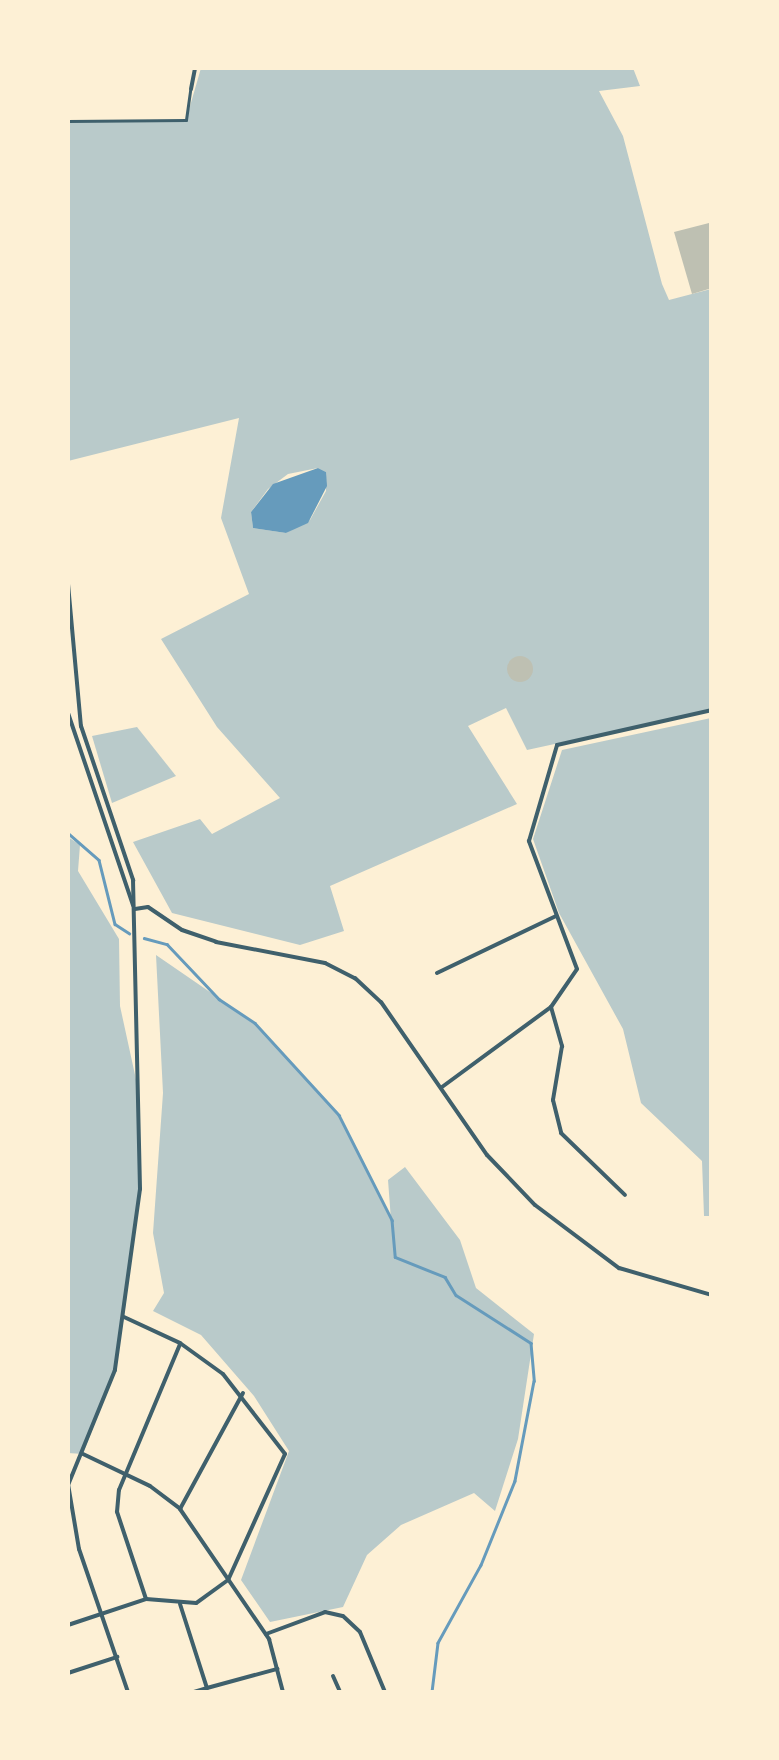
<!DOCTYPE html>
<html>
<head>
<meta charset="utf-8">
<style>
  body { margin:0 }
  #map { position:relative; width:779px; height:1760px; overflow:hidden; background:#fdf0d5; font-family:"Fira Sans Condensed",sans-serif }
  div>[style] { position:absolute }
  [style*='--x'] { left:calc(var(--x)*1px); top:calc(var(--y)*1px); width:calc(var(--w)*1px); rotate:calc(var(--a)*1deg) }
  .green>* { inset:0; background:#b9caca }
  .water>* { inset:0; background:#669bbc }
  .stream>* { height:2.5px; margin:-1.25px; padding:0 1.25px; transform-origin:1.25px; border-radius:1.25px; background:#669bbc }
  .building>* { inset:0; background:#bec0b2 }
  .round { border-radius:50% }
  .pedestrian>* { height:2.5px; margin:-1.25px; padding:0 1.25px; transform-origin:1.25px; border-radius:1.25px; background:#3f606c }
  .minor>* { height:4px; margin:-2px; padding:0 2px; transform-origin:2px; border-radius:2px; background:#3f606c }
  .tertiary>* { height:4px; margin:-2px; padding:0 2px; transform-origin:2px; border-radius:2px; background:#3f606c }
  span { translate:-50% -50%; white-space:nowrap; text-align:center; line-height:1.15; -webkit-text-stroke:8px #fdf0d5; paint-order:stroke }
  .frame { position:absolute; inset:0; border:70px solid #fdf0d5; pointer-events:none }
</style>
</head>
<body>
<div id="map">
  <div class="green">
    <i style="clip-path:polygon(evenodd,201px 68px,633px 68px,640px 86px,599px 91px,623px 136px,662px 284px,669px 300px,711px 289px,711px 710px,527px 750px,506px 708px,468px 726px,517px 804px,330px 886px,344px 931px,300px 945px,172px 913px,133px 842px,200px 819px,212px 834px,280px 798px,217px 727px,161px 639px,249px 594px,221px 518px,239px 418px,68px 461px,68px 121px,186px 120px,201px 68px,318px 468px,326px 472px,326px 491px,310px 520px,286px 533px,253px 528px,251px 512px,268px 489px,288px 474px,318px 468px)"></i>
    <i style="clip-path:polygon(711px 718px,711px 1216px,704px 1216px,702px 1161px,641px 1103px,623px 1029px,559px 913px,533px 839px,562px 750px)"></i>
    <i style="clip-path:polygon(137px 727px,176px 776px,112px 803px,92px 736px)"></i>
    <i style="clip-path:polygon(68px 837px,80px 845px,78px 871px,119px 939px,120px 1006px,137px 1084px,140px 1189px,124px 1317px,115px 1370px,83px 1454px,68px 1453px)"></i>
    <i style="clip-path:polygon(156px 955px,255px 1023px,339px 1115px,391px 1220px,388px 1180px,405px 1167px,460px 1240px,476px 1288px,534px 1334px,518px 1439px,495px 1511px,474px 1493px,401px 1525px,367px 1555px,343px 1607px,270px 1622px,241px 1580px,289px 1451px,254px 1396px,201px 1335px,153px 1311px,164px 1293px,153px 1233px,163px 1093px)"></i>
  </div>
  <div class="water">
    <i style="clip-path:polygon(318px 468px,326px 472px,327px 486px,308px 523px,286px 533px,253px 528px,251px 512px,273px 484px)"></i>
  </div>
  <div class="stream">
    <i style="--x:68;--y:833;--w:41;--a:41.1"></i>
    <i style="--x:99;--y:860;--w:66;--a:76"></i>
    <i style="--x:115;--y:924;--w:17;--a:33"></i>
    <i style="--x:144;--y:938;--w:24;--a:15"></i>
    <i style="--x:167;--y:944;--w:76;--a:46.6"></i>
    <i style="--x:219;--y:999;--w:43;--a:33.7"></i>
    <i style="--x:255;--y:1023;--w:125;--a:47.6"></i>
    <i style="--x:339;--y:1115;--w:118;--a:63.2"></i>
    <i style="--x:392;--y:1220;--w:37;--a:85"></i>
    <i style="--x:395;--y:1257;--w:54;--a:21.8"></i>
    <i style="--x:445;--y:1277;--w:21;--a:59"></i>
    <i style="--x:456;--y:1295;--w:89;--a:32.6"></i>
    <i style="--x:531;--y:1343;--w:38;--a:85"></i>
    <i style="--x:534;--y:1381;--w:102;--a:100.8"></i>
    <i style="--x:515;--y:1481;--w:91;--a:112"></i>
    <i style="--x:481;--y:1565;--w:89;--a:118.9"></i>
    <i style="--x:438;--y:1643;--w:49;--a:97"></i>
  </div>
  <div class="building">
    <i style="clip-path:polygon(709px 223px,712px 288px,692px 294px,674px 232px)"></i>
    <i class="round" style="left:507px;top:656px;width:26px;height:26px"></i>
  </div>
  <div class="pedestrian">
    <i style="--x:68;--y:121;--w:118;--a:-0.5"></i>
    <i style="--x:186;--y:120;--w:30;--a:-82"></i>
  </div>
  <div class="minor">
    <i style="--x:191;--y:89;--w:21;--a:-79"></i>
    <i style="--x:135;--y:909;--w:13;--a:-9"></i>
    <i style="--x:148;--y:907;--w:41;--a:34.1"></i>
    <i style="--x:182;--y:930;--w:36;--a:19"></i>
    <i style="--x:216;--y:942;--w:111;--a:10.9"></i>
    <i style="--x:325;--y:963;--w:34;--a:27"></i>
    <i style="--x:355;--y:978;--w:35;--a:43"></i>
    <i style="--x:381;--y:1002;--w:186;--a:55.3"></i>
    <i style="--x:487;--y:1155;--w:69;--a:46.2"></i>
    <i style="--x:535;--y:1205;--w:105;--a:36.9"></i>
    <i style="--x:619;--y:1268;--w:97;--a:16.2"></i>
    <i style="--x:437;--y:973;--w:132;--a:-25.6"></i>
    <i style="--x:551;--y:1007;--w:41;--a:74.2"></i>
    <i style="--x:562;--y:1046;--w:55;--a:99.5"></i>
    <i style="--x:553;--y:1100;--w:34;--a:76"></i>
    <i style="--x:561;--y:1133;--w:89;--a:44.1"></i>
    <i style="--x:442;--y:1087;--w:135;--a:-36.3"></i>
    <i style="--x:551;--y:1007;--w:46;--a:-55.6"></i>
    <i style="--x:577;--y:969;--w:137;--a:-110.6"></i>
    <i style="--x:529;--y:841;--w:100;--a:-73.7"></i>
    <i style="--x:557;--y:745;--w:159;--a:-12.7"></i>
    <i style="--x:124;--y:1317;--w:62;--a:24.9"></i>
    <i style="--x:180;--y:1343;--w:53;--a:35.8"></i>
    <i style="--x:223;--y:1374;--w:101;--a:52.2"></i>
    <i style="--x:285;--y:1454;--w:138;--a:114.3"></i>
    <i style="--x:228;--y:1580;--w:39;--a:144"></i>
    <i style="--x:196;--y:1603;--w:50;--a:-175.4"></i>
    <i style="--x:83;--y:1454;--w:74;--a:25.5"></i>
    <i style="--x:150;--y:1486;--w:38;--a:37"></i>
    <i style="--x:180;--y:1509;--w:158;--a:55.6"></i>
    <i style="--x:269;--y:1639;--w:55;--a:75.2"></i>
    <i style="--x:68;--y:1484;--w:66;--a:80.4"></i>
    <i style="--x:79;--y:1549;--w:151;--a:71.1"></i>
    <i style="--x:180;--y:1509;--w:132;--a:-61.5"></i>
    <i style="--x:180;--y:1604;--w:88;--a:72.2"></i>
    <i style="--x:207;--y:1688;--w:73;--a:-15.2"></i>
    <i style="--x:68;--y:1625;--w:82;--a:-18.4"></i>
    <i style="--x:146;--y:1599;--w:92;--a:-108.4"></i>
    <i style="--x:117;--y:1512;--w:22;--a:-85"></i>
    <i style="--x:119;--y:1490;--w:158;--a:-67.3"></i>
    <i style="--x:266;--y:1634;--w:63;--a:-20.4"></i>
    <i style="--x:325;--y:1612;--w:18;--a:13"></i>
    <i style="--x:343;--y:1616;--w:23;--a:43"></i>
    <i style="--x:360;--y:1632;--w:65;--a:67.4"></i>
    <i style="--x:68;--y:1673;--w:52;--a:-18.1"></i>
    <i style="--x:333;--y:1676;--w:17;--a:66"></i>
    <i style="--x:194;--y:1692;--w:14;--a:-17"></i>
  </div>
  <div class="tertiary">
    <i style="--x:68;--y:584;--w:143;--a:84.8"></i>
    <i style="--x:81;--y:726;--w:163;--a:71.3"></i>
    <i style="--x:133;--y:880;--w:309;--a:88.7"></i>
    <i style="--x:140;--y:1189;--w:183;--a:97.9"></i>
    <i style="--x:115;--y:1370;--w:124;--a:112.2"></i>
    <i style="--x:68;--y:713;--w:203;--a:71.3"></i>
  </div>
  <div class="frame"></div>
</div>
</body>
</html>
